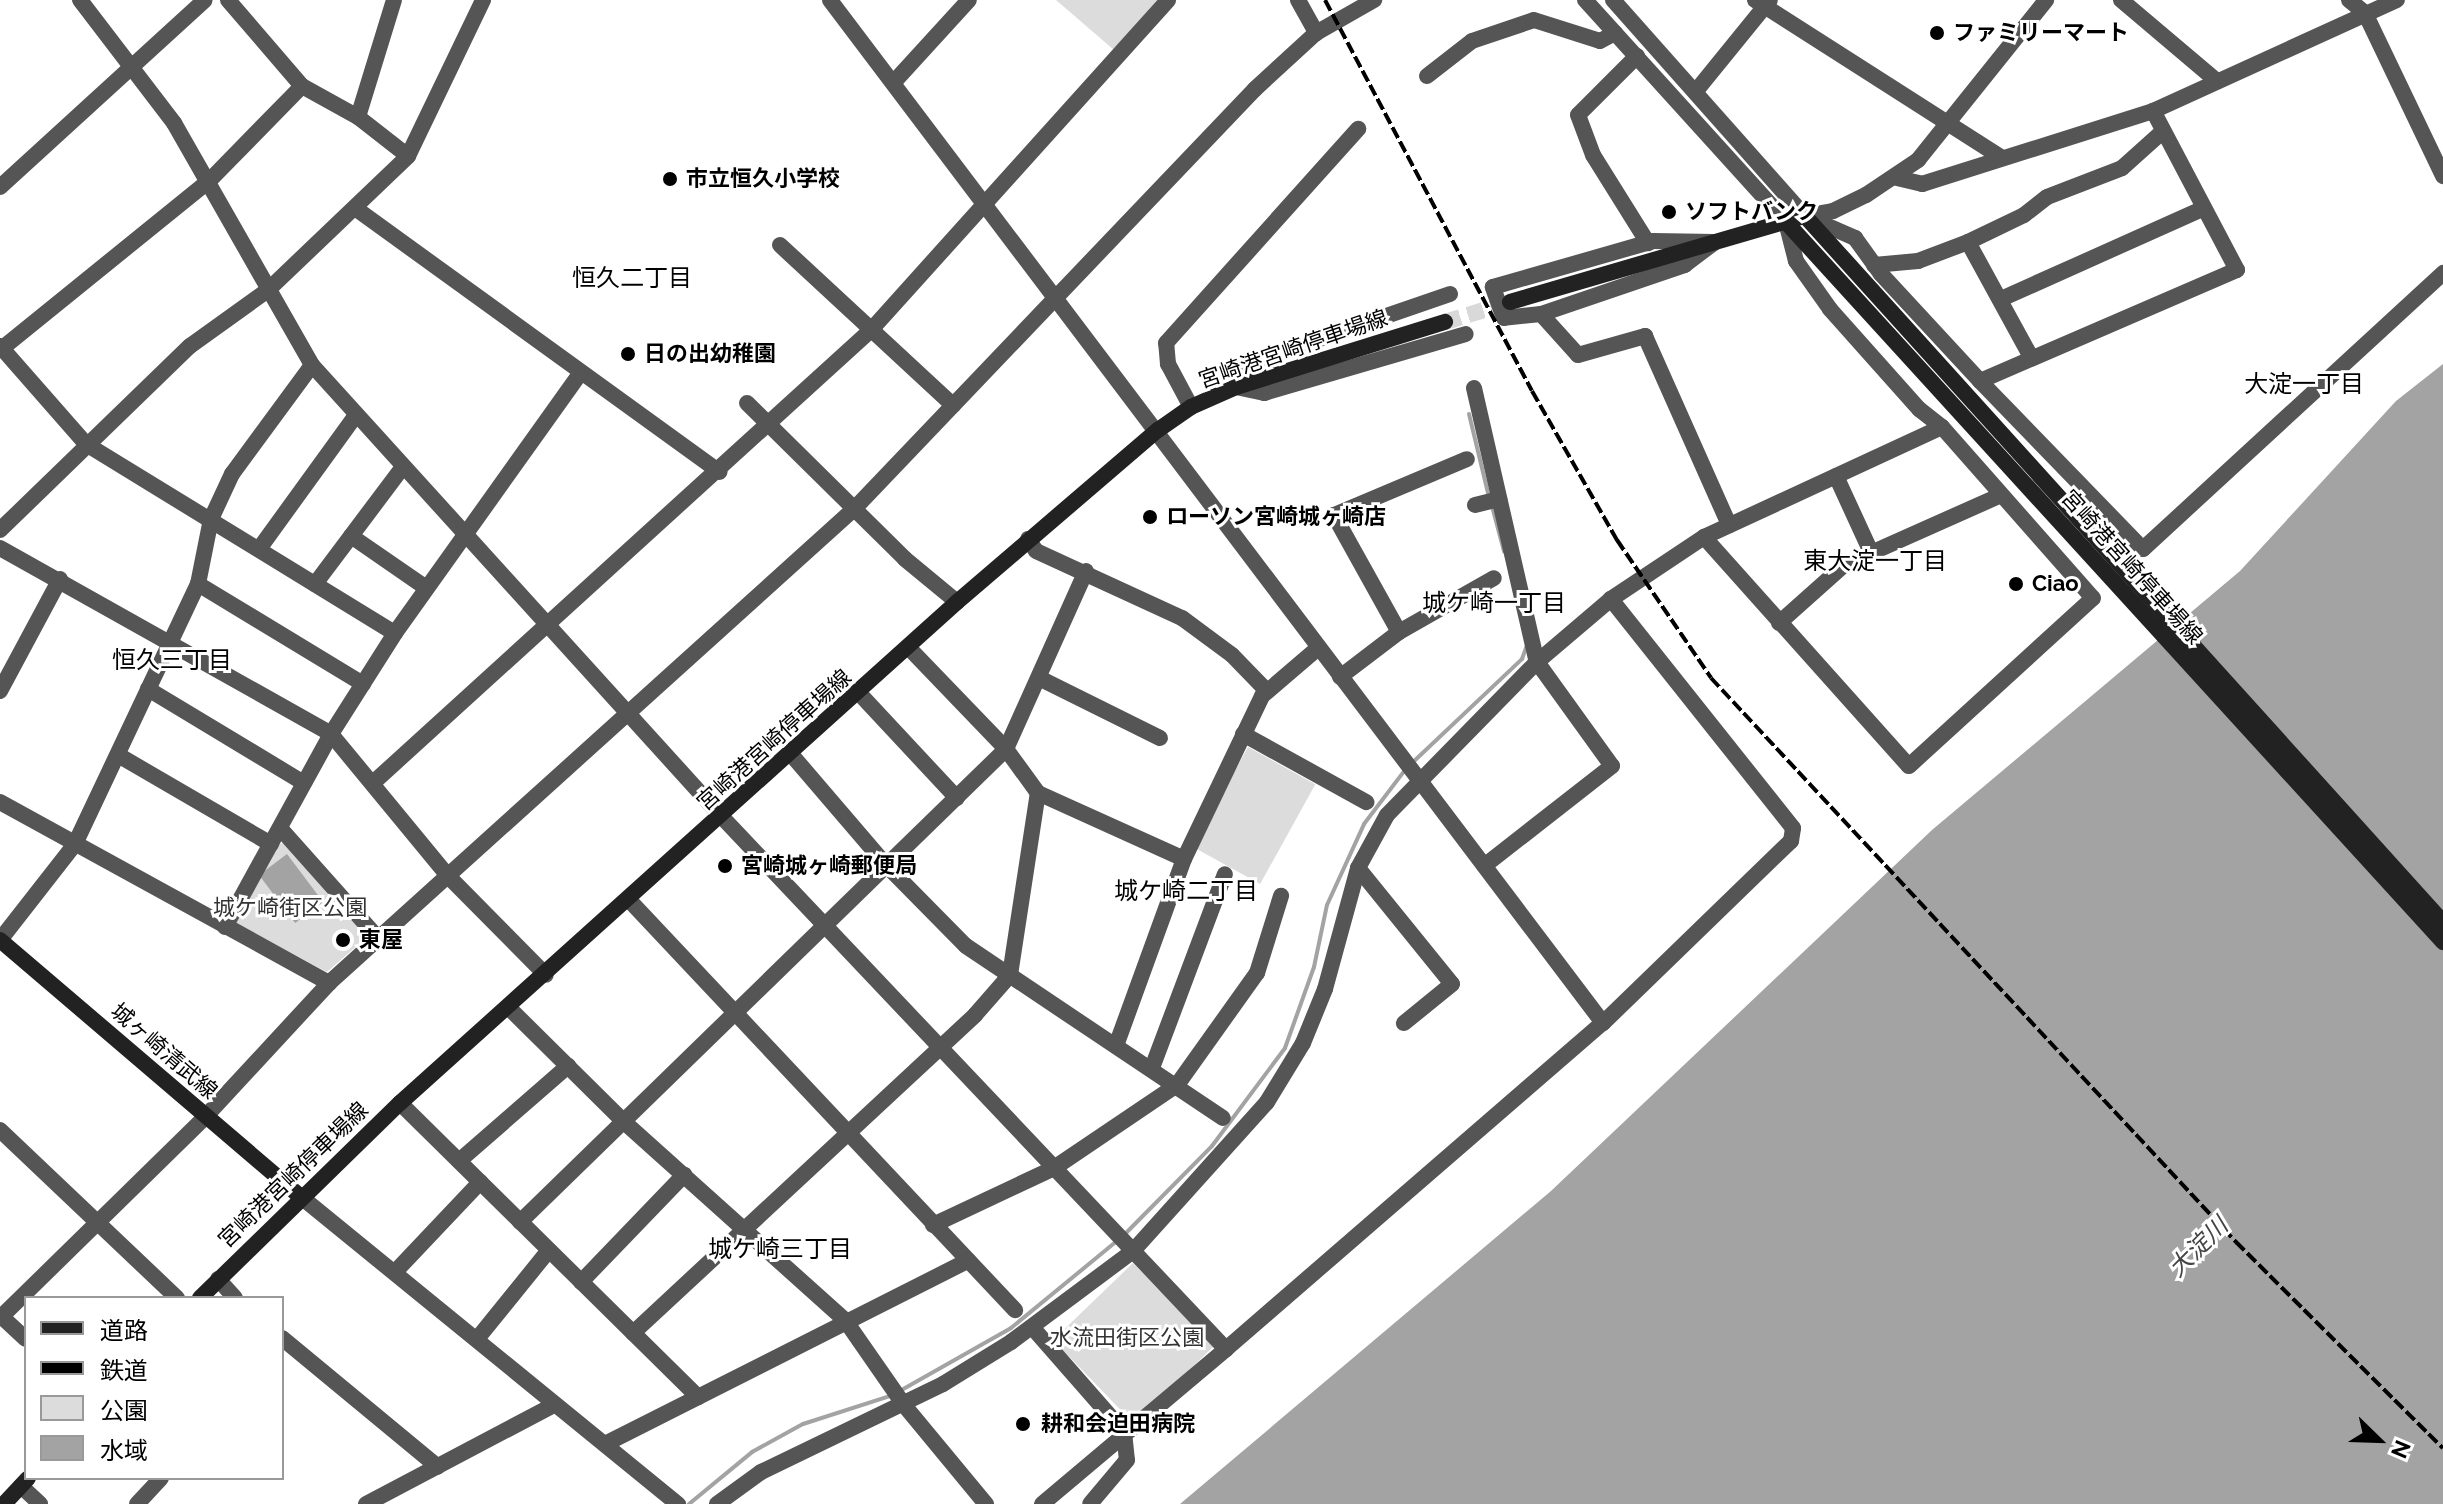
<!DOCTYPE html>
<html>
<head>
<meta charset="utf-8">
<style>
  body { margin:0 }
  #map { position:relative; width:2443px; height:1504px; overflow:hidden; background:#fff; font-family:Raleway,"Noto Sans JP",sans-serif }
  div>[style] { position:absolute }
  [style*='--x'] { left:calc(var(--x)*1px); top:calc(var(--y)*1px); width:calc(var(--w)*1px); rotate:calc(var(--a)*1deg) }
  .green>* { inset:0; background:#dcdcdc; transform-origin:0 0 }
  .water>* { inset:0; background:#a3a3a3; transform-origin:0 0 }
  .stream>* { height:4px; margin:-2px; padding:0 2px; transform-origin:2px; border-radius:2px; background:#a3a3a3 }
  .secondary-tunnel>* { height:16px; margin-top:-8px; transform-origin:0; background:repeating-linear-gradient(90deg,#d9d9d9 0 16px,transparent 0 24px) }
  .minor>* { height:16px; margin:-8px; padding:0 8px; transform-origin:8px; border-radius:8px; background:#555 }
  .tertiary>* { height:16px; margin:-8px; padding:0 8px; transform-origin:8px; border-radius:8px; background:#555 }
  .secondary>* { height:16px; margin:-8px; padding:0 8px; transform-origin:8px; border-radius:8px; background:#222 }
  .rail>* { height:4px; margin-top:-2px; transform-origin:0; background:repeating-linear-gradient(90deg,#000 0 12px,transparent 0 16px) }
  .dots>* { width:22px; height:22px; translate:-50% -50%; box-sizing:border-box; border:4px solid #fff; border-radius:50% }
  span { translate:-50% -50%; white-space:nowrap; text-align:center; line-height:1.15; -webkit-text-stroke:6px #fff; paint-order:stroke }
  .poi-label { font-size:22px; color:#000; font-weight:700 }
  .left { translate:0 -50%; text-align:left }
  .street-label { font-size:22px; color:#000 }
  .park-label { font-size:22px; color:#333 }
  .neighbourhood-label { font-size:24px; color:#000 }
  .water-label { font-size:24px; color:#444; font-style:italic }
  .legend { position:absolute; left:24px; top:1296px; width:260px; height:184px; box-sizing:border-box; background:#fff; border:2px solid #999; margin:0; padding:10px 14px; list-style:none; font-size:24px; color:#000 }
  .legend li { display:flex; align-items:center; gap:16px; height:40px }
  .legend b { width:40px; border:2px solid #999 }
  .north { position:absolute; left:2339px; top:1400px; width:80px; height:80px; -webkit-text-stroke:6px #fff; paint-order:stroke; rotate:113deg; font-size:22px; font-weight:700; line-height:32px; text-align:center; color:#000 }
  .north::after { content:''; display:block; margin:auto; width:28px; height:36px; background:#000; clip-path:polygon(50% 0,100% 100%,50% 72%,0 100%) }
</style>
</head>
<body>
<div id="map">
  <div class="green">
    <i style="clip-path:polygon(1056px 0,1157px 0,1114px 50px)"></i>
    <i style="left:1248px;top:747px;width:77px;height:114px;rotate:29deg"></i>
    <i style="clip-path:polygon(286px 842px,367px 937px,327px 972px,235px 923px,276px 845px)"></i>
    <i style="left:1133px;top:1263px;width:116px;height:111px;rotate:46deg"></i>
  </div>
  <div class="water">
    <i style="clip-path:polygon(2443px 364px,2443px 1504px,1180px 1504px,1551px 1191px,1932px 830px,2240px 571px,2396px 401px)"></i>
    <i style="left:287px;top:854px;width:60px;height:35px;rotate:53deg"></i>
  </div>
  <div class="stream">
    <i style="--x:1469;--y:414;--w:85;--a:76.5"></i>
    <i style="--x:1492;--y:506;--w:47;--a:75.1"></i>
    <i style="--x:1411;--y:764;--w:153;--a:-43.4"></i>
    <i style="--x:1522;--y:659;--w:15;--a:-70"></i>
    <i style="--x:1124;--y:1235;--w:125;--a:-45.3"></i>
    <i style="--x:1212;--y:1146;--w:122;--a:-53.3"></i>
    <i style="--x:1285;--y:1048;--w:86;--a:-70.3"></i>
    <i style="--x:1314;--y:967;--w:63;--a:-78.2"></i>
    <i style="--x:1327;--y:905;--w:89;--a:-65.4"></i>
    <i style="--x:1364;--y:824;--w:68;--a:-52.8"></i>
    <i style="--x:898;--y:1392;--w:130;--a:-29.5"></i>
    <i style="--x:1011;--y:1328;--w:137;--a:-39.4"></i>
    <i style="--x:689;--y:1504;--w:82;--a:-39.5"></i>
    <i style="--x:752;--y:1452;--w:58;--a:-28.8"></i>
    <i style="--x:803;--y:1424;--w:91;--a:-17.8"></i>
  </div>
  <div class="secondary-tunnel">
    <i style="--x:1445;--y:322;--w:68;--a:-17.1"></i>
  </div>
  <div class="minor">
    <i style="--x:228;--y:0;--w:113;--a:49.3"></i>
    <i style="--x:302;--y:86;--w:64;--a:29"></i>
    <i style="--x:358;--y:117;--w:63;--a:38"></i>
    <i style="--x:1298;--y:0;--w:38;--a:61"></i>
    <i style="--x:1755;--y:0;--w:293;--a:32.6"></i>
    <i style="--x:2121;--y:0;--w:126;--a:40.2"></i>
    <i style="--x:2349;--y:0;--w:21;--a:39"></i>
    <i style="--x:2365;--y:13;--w:181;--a:64.4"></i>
    <i style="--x:1637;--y:56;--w:83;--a:135"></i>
    <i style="--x:1578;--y:115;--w:43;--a:69.4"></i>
    <i style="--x:1593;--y:155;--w:104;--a:58"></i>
    <i style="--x:1427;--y:76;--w:57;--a:-37.9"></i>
    <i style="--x:1472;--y:41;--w:65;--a:-18.7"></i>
    <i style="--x:1534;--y:20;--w:69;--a:17.7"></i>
    <i style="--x:1600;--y:41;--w:17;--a:-28"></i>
    <i style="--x:894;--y:82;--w:111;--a:-47.6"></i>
    <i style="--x:1696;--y:91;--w:117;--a:-50.9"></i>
    <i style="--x:358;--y:117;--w:122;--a:-72.9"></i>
    <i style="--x:1897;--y:178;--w:26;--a:13"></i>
    <i style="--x:1922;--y:184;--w:242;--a:-17.5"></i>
    <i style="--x:2153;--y:111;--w:268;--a:-24.5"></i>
    <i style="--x:355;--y:208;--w:450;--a:35.9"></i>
    <i style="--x:1805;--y:216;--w:55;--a:23.7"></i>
    <i style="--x:1855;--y:238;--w:44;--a:54.2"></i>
    <i style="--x:1881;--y:274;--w:146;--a:47.2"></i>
    <i style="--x:1980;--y:381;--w:280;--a:-23.4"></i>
    <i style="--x:2237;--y:270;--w:180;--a:-117.8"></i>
    <i style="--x:1653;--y:241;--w:62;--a:0.9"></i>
    <i style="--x:1715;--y:242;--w:38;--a:143"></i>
    <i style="--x:1685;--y:265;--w:152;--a:161.2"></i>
    <i style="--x:1541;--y:314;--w:37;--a:174"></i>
    <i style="--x:1504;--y:318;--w:33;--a:-110"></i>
    <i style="--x:1493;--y:287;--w:166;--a:-16"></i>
    <i style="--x:1968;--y:242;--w:131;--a:61.3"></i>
    <i style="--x:780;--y:245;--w:236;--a:42.8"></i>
    <i style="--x:1874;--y:265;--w:44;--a:-5.2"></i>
    <i style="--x:1918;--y:261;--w:53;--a:-20.8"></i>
    <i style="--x:1968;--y:242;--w:62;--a:-25.7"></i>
    <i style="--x:2024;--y:215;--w:29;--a:-38"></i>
    <i style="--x:2047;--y:197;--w:80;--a:-21.1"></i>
    <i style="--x:2122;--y:168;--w:52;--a:-41.9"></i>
    <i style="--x:1450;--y:294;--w:215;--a:161"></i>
    <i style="--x:1247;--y:364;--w:25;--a:116"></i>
    <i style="--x:1236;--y:387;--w:29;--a:12"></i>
    <i style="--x:1264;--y:393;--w:210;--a:-16.3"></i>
    <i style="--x:2001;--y:299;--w:220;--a:-24.1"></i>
    <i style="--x:1541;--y:314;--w:55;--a:47.9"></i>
    <i style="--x:1578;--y:355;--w:70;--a:-15.8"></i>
    <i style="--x:1645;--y:336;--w:207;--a:66"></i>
    <i style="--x:0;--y:346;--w:130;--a:48.7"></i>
    <i style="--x:86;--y:444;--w:362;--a:31.5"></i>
    <i style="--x:0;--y:350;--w:269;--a:-39"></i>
    <i style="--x:209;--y:181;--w:133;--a:-45.6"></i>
    <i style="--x:1474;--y:388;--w:281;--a:77.1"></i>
    <i style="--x:1537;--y:662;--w:128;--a:54.2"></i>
    <i style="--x:1612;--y:766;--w:162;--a:142"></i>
    <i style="--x:747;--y:403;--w:222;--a:44.6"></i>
    <i style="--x:905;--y:559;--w:67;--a:39.6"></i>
    <i style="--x:1191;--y:407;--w:49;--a:-118.1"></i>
    <i style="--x:1168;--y:364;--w:21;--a:-95"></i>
    <i style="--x:1166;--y:343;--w:288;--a:-48.1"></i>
    <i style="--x:1836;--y:476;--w:81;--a:65.3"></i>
    <i style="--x:1475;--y:505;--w:25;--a:-14"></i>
    <i style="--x:0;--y:530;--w:264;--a:-44.1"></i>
    <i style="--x:190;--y:346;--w:96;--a:-35.7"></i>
    <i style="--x:268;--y:290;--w:194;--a:-43.7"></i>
    <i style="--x:408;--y:156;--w:173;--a:-64.3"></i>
    <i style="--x:351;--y:536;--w:90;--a:34.6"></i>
    <i style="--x:1704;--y:537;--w:307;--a:48.2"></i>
    <i style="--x:1909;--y:766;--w:249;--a:-42.4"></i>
    <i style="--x:1028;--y:539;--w:14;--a:56"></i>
    <i style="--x:1036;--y:551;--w:161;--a:24.7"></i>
    <i style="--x:1182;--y:618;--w:62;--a:36.5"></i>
    <i style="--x:1232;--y:655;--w:50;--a:45.8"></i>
    <i style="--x:0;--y:548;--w:380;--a:29.3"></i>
    <i style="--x:331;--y:734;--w:184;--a:50.5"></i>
    <i style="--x:448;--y:876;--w:139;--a:45.3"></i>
    <i style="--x:259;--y:549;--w:165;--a:-54.1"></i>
    <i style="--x:2143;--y:549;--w:408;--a:-42.6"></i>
    <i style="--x:198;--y:584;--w:193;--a:31.2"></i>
    <i style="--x:315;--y:584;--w:146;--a:-53.1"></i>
    <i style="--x:1779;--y:623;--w:87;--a:-41.7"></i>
    <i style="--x:1844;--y:565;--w:172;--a:-24"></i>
    <i style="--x:1399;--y:632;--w:109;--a:-29.6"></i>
    <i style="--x:908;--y:647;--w:141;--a:46.1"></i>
    <i style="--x:1006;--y:749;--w:54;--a:54"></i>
    <i style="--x:1038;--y:793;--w:160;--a:24.3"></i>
    <i style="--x:1340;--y:677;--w:74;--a:-37.3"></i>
    <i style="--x:1399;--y:632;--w:134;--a:-119.1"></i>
    <i style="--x:1334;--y:515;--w:144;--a:-22.8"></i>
    <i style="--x:1039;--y:678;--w:135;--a:26.4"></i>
    <i style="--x:148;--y:689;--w:182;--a:31.1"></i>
    <i style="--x:0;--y:691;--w:127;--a:-61.8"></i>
    <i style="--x:858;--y:692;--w:145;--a:47"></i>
    <i style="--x:1243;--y:734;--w:141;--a:28.9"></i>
    <i style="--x:790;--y:753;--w:149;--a:49.4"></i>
    <i style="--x:887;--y:866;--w:112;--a:45.4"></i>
    <i style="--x:966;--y:946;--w:309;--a:33.8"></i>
    <i style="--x:118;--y:755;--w:177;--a:30.2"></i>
    <i style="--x:374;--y:782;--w:672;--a:-42.29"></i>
    <i style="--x:871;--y:330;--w:444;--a:-48"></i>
    <i style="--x:0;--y:802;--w:376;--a:28.8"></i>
    <i style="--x:280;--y:828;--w:147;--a:48.3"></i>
    <i style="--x:1358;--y:868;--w:149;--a:51"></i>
    <i style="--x:1452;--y:984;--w:62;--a:140.9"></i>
    <i style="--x:630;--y:901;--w:562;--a:46.73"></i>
    <i style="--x:225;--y:927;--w:220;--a:-61.2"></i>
    <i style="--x:331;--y:734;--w:120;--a:-57.6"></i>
    <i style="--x:395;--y:633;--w:318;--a:-54.5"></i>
    <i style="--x:0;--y:940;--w:122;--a:-52"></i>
    <i style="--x:75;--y:844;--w:288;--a:-64.7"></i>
    <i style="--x:198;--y:584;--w:66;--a:-78.7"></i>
    <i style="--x:211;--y:519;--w:50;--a:-65"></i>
    <i style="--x:232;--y:474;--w:135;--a:-53.7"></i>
    <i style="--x:509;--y:1008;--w:161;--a:44.7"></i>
    <i style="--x:623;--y:1121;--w:298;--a:41.9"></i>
    <i style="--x:845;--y:1320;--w:103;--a:55.2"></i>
    <i style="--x:904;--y:1405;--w:129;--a:50.4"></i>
    <i style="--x:1603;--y:1023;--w:262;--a:-44.1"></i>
    <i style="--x:1791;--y:841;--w:13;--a:-81"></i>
    <i style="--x:1793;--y:828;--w:293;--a:-128.5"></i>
    <i style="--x:1117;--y:1043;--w:196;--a:-70"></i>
    <i style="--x:1184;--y:859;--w:181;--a:-64.4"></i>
    <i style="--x:1262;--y:696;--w:74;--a:-40.6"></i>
    <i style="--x:1152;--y:1068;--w:207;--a:-69.4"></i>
    <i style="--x:400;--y:1103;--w:419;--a:44.6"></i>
    <i style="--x:0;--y:1130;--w:244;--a:43.5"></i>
    <i style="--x:459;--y:1161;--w:145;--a:-41.1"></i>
    <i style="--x:520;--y:1222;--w:678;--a:-44.22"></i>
    <i style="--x:1006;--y:749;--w:195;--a:-65.8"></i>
    <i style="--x:933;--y:1225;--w:134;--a:-25.2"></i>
    <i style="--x:1054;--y:1168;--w:148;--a:-34"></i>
    <i style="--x:1177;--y:1085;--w:138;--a:-54.5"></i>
    <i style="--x:1257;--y:973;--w:81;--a:-72.7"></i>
    <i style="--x:395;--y:1272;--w:124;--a:-46.6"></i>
    <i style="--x:218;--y:1279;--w:25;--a:48"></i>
    <i style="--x:581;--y:1282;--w:149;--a:-46.1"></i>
    <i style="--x:0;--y:1315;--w:35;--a:43"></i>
    <i style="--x:0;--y:1318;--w:289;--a:-44.4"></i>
    <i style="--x:206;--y:1116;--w:181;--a:-47.2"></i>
    <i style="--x:329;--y:983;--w:709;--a:-42.08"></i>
    <i style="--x:855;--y:508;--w:579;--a:-46.33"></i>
    <i style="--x:1255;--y:89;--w:83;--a:-42.6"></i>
    <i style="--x:1316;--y:33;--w:67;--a:-29.6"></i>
    <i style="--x:1032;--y:1327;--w:140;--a:48.8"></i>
    <i style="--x:1124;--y:1432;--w:28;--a:84"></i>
    <i style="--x:1127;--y:1460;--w:57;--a:130.1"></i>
    <i style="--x:633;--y:1333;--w:467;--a:-42.9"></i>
    <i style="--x:975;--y:1015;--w:53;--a:-48.8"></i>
    <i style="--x:1010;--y:975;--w:184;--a:-81.3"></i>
    <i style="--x:282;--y:1338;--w:202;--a:39.6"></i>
    <i style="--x:477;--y:1339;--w:114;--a:-51"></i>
    <i style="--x:605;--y:1444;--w:407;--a:-26.8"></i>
    <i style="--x:21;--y:1486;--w:26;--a:43"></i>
    <i style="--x:137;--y:1504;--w:35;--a:-47"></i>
    <i style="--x:366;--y:1504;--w:212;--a:-27.8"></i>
    <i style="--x:717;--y:1504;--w:54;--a:-36"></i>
    <i style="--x:761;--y:1472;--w:202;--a:-25.8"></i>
    <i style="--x:943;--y:1384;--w:80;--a:-31.7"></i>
    <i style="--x:1011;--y:1342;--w:152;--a:-36.7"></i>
    <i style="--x:1133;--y:1251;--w:200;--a:-48"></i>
    <i style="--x:1267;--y:1102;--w:69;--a:-58.6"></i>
    <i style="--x:1303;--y:1043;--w:58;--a:-67.8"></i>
    <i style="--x:1325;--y:989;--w:125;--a:-74.7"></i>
    <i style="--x:1358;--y:868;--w:60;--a:-61.3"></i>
    <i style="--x:1387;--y:815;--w:214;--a:-45.6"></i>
    <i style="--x:1537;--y:662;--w:97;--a:-40.4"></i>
    <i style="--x:1611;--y:599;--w:112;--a:-33.7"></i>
    <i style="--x:1704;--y:537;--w:262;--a:-24.8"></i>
    <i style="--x:1942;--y:427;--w:29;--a:-142"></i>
    <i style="--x:1919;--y:409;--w:134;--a:-131.7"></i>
    <i style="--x:1830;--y:309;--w:59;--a:-125.3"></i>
    <i style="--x:1796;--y:261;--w:40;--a:-104.4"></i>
    <i style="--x:1042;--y:1504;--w:241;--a:-40.1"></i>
  </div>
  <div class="tertiary">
    <i style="--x:80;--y:0;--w:155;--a:52.6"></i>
    <i style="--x:174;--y:123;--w:279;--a:60.3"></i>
    <i style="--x:312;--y:365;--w:610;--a:47.79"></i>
    <i style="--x:722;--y:817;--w:733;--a:46.55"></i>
    <i style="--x:1226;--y:1349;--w:498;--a:-40.9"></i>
    <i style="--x:1603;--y:1023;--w:1282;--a:-127.08"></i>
    <i style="--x:1585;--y:0;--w:299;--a:47.8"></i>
    <i style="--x:1613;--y:0;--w:289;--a:48.4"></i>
    <i style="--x:1805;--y:216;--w:28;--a:-10"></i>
    <i style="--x:1833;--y:211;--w:37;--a:-26"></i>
    <i style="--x:1866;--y:195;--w:63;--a:-33.9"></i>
    <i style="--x:1918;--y:160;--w:205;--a:-51.3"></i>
    <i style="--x:0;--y:187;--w:277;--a:-42.4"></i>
    <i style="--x:1980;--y:381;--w:234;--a:45.9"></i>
    <i style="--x:1942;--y:427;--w:228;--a:48.6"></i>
    <i style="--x:300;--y:1196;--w:488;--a:39.2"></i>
  </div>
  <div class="secondary">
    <i style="--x:1786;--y:222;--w:975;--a:47.62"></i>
    <i style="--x:1510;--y:302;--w:307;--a:-16.3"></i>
    <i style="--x:1805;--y:216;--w:952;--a:47.9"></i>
    <i style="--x:0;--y:940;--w:394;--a:40.5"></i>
    <i style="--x:200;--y:1298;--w:279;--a:-44.3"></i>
    <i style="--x:400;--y:1103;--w:749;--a:-41.97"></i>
    <i style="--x:957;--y:602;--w:265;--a:-40.6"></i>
    <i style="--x:1158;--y:430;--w:40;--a:-34.9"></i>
    <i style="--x:1191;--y:407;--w:49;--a:-24"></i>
    <i style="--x:1236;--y:387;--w:219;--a:-17.3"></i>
    <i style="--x:4;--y:1504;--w:35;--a:-47"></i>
  </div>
  <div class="rail">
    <i style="--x:1325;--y:0;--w:442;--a:62.1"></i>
    <i style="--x:1532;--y:391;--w:172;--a:60.3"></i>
    <i style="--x:1617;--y:540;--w:167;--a:55.7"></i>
    <i style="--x:1711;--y:678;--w:771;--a:47.05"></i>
    <i style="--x:2236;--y:1242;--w:292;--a:44.9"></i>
  </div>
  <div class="dots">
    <i style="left:1937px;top:33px;background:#000"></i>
    <i style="left:670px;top:179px;background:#000"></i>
    <i style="left:1669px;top:212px;background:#000"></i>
    <i style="left:628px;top:354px;background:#000"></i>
    <i style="left:1150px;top:517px;background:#000"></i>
    <i style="left:2016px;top:584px;background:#000"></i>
    <i style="left:725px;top:866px;background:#000"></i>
    <i style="left:343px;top:940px;background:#000"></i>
    <i style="left:1023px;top:1424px;background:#000"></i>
  </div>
  <div class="poi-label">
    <span class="left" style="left:1953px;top:33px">ファミリーマート</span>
    <span class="left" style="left:686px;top:179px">市立恒久小学校</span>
    <span class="left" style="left:1685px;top:212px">ソフトバンク</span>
    <span class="left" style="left:644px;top:354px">日の出幼稚園</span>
    <span class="left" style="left:1166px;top:517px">ローソン宮崎城ヶ崎店</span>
    <span class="left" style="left:2032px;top:584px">Ciao</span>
    <span class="left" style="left:741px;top:866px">宮崎城ヶ崎郵便局</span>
    <span class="left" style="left:359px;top:940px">東屋</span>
    <span class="left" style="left:1041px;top:1424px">耕和会迫田病院</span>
  </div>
  <div class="street-label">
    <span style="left:1293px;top:349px;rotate:-19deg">宮崎港宮崎停車場線</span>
    <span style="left:2132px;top:567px;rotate:48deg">宮崎港宮崎停車場線</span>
    <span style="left:774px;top:740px;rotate:-42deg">宮崎港宮崎停車場線</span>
    <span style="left:164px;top:1051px;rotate:41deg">城ヶ崎清武線</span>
    <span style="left:293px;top:1175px;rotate:-44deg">宮崎港宮崎停車場線</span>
  </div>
  <div class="park-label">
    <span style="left:290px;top:908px">城ケ崎街区公園</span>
    <span style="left:1127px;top:1338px">水流田街区公園</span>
  </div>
  <div class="neighbourhood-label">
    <span style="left:632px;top:278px">恒久二丁目</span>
    <span style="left:2304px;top:384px">大淀一丁目</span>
    <span style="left:1875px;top:561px">東大淀一丁目</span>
    <span style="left:1494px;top:603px">城ケ崎一丁目</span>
    <span style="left:172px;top:660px">恒久三丁目</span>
    <span style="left:1186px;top:891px">城ケ崎二丁目</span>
    <span style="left:780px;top:1249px">城ケ崎三丁目</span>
  </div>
  <div class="water-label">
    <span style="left:2198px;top:1247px;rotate:-45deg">大淀川</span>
  </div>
  <ul class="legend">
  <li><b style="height:10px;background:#222"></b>道路</li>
  <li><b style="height:10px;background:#000"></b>鉄道</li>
  <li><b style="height:22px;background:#dcdcdc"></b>公園</li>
  <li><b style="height:22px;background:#a3a3a3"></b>水域</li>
  </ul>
  <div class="north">N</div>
</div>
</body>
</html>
